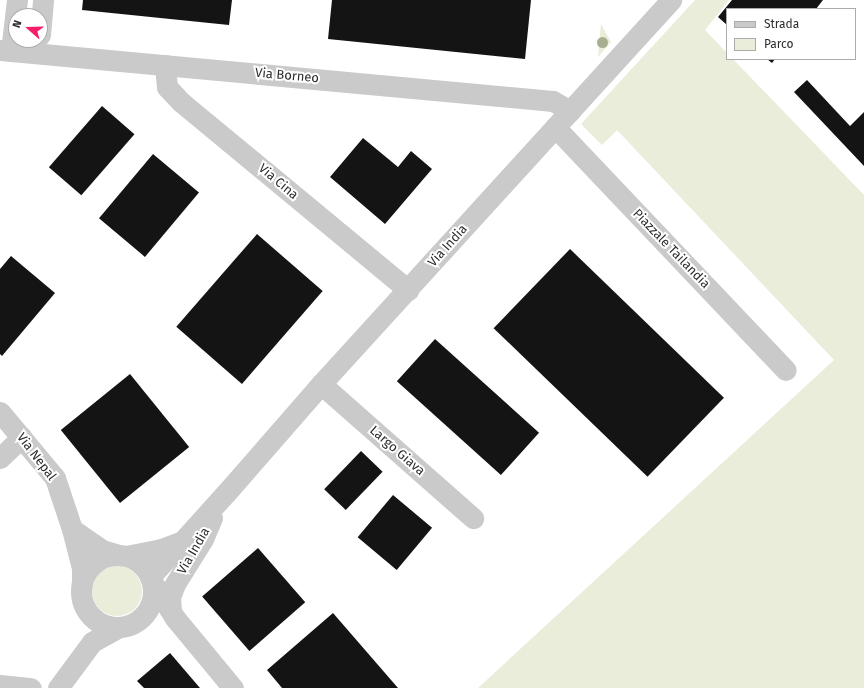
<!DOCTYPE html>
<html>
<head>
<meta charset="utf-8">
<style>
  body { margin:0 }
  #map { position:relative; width:864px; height:688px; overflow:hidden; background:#fff; font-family:"Fira Sans",sans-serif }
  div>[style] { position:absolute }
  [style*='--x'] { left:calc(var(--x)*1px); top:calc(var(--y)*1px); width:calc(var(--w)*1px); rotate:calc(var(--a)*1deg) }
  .green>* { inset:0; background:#e9edd9 }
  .round { border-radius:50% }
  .building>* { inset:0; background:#141414; transform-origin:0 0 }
  .minor>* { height:21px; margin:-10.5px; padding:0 10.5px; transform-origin:10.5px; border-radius:10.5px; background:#cacaca }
  .minor>.ring { margin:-10.5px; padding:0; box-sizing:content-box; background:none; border:21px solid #cacaca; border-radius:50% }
  .trees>* { width:11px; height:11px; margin:-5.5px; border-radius:50%; background:#a8af91 }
  span { translate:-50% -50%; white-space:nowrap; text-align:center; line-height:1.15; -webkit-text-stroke:4px #fff; paint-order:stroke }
  .street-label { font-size:13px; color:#2d2d2d }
  .legend { position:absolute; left:726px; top:8px; width:130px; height:52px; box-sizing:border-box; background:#fff; border:1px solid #ababab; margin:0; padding:5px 7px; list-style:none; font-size:12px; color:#2d2d2d }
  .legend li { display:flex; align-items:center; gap:8px; height:20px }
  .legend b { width:20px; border:1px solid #ababab }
  .north { position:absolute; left:8px; top:8px; width:40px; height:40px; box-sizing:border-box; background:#fff; border:1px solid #ababab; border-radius:50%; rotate:290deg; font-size:11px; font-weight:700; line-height:16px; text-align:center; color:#2d2d2d }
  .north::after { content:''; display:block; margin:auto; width:14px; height:18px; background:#f71d6b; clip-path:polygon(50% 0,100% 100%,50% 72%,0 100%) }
</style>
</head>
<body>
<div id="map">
  <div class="green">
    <i style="clip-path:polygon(695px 0,729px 0,705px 30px,727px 53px,727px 59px,733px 59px,864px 195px,864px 688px,478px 688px,834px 360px,617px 130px,602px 145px,581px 124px)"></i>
    <i style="clip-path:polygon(601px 24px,611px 42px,598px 57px)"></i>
    <i class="round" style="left:92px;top:566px;width:50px;height:50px"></i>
  </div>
  <div class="building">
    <i style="clip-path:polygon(83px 0,232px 0,229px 25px,82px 10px)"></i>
    <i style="clip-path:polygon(332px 0,531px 0,525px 59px,328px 39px)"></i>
    <i style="clip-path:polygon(732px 0,823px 0,816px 9px,727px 9px,727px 25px,718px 17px)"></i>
    <i style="clip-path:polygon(767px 59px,775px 59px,772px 63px)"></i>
    <i style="clip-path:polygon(807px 80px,850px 126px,864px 112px,864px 166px,794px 92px)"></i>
    <i style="left:102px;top:106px;width:43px;height:81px;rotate:41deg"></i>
    <i style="clip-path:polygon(363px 138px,398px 167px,411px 151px,432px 169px,385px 224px,330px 177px)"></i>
    <i style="left:153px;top:154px;width:60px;height:84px;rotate:40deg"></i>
    <i style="left:257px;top:234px;width:87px;height:123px;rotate:41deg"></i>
    <i style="left:570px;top:249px;width:214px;height:110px;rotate:44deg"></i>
    <i style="clip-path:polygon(11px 256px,55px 293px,2px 356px,0 354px,0 269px)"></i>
    <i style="left:435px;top:339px;width:140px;height:57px;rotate:42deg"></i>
    <i style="left:130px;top:374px;width:94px;height:89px;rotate:51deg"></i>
    <i style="left:361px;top:451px;width:30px;height:53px;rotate:44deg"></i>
    <i style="left:393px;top:495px;width:51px;height:55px;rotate:40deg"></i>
    <i style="left:258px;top:548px;width:72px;height:74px;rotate:49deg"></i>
    <i style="clip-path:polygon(333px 613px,398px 688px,282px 688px,267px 670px)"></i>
    <i style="clip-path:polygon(170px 653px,200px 688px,144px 688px,137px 681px)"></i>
  </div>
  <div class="minor">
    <i style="--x:40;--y:35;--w:35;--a:-85"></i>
    <i style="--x:0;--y:50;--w:555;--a:5.27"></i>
    <i style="--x:553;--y:101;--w:20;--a:30"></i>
    <i style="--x:11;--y:51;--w:51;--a:-83.3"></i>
    <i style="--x:165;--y:65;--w:22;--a:85"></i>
    <i style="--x:167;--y:87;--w:21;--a:47"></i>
    <i style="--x:181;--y:102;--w:295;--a:39.6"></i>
    <i style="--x:555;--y:127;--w:335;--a:46.5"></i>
    <i style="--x:321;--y:384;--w:203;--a:41.4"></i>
    <i style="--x:0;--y:412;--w:86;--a:50.2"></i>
    <i style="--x:55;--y:478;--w:54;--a:71.6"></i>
    <i style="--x:72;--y:529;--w:40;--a:75.6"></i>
    <i style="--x:82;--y:568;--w:15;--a:90"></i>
    <i style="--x:0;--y:458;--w:30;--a:-44"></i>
    <i style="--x:72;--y:529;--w:37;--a:35"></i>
    <i style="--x:102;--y:550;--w:19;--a:16"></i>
    <i class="ring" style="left:81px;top:555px;width:51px;height:51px"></i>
    <i style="--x:126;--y:556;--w:36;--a:-11"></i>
    <i style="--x:161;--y:549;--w:20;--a:-20"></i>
    <i style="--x:150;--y:577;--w:113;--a:-47.9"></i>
    <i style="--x:226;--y:493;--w:145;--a:-48.9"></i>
    <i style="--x:321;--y:384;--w:520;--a:-47.65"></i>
    <i style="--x:151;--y:580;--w:45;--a:57.7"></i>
    <i style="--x:175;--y:618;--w:91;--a:50.4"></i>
    <i style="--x:171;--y:611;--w:14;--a:-94"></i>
    <i style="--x:170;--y:597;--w:14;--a:-69"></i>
    <i style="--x:175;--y:584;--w:53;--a:-58.1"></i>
    <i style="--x:203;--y:539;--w:23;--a:-67"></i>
    <i style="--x:0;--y:685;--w:31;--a:6"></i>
    <i style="--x:58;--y:688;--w:57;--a:-53.5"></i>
    <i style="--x:92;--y:642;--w:31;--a:-29"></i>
  </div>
  <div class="trees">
    <i style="left:602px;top:42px"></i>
  </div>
  <div class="street-label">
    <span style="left:287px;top:76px;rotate:5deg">Via Borneo</span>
    <span style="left:278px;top:182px;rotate:40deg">Via Cina</span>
    <span style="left:448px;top:246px;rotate:-48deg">Via India</span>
    <span style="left:671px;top:249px;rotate:46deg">Piazzale Tailandia</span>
    <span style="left:397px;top:451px;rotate:41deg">Largo Giava</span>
    <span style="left:36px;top:457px;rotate:53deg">Via Nepal</span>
    <span style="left:194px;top:551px;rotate:-60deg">Via India</span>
  </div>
  <ul class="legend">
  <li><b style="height:5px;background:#cacaca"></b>Strada</li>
  <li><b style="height:11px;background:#e9edd9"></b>Parco</li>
  </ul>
  <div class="north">N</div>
</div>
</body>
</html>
